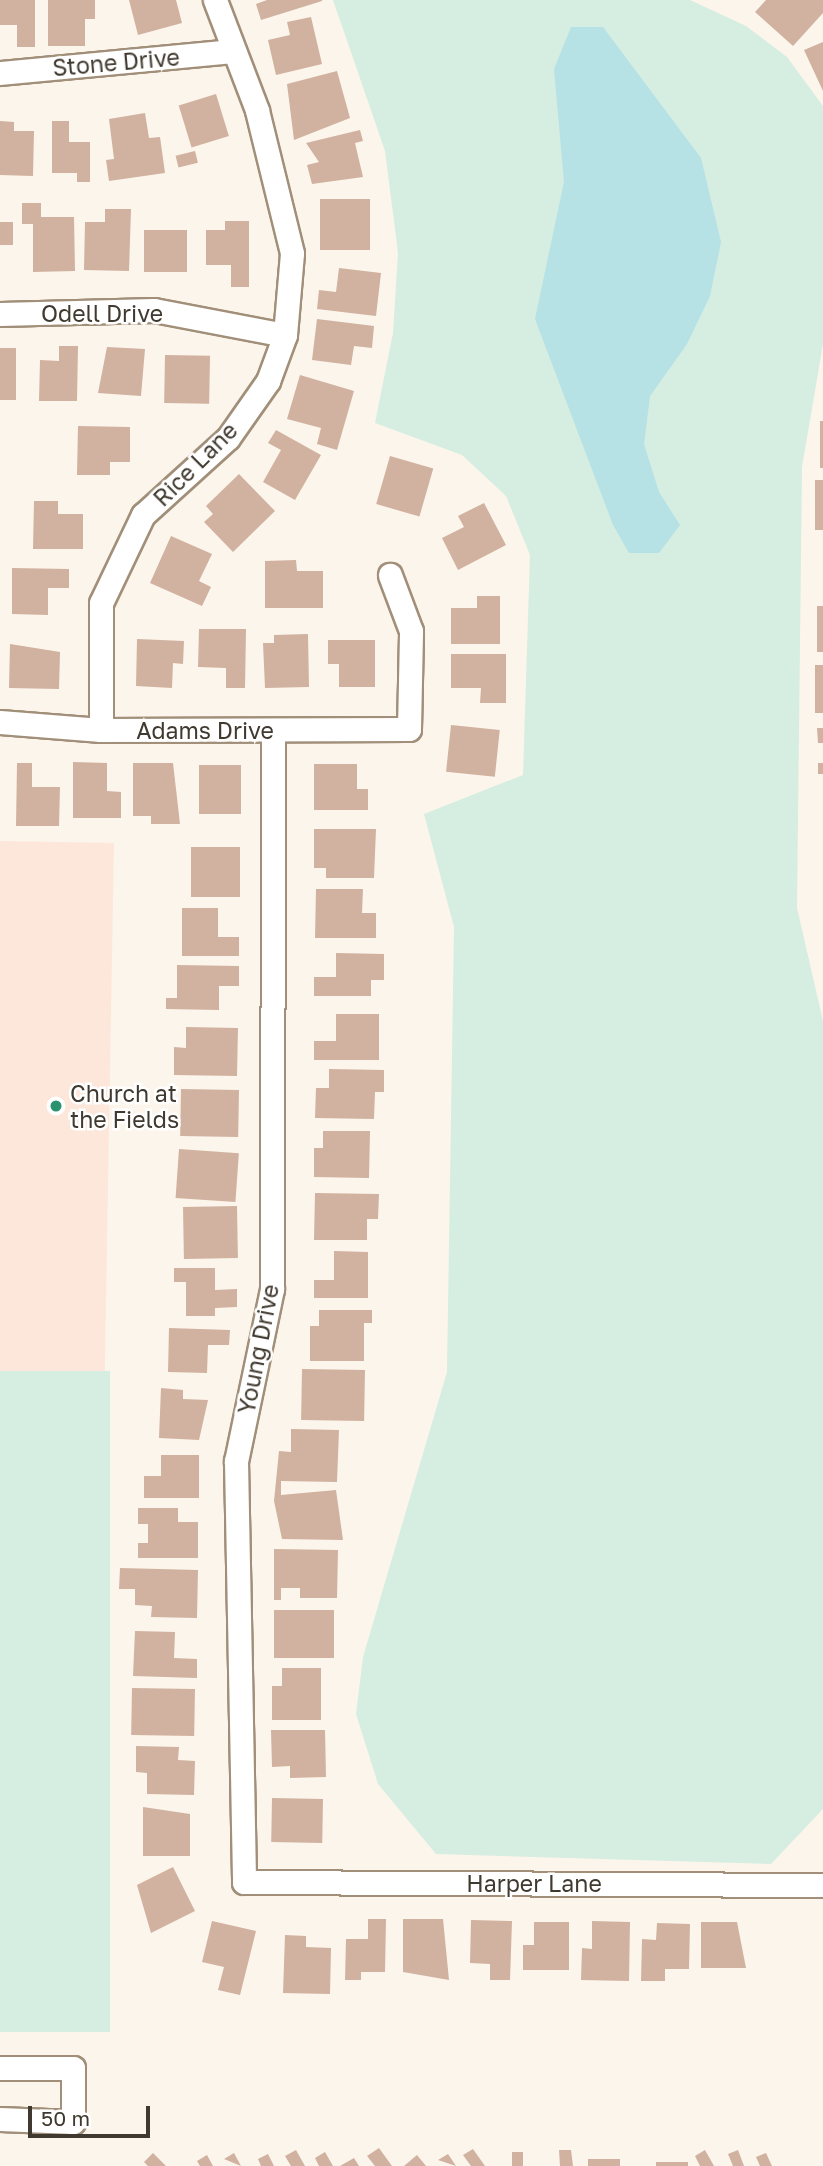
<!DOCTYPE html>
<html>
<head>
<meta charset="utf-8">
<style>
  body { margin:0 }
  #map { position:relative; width:823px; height:2166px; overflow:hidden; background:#fcf5eb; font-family:"Golos Text",sans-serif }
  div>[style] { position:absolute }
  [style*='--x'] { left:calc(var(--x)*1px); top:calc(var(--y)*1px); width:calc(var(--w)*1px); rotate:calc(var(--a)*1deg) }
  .education>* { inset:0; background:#fde7da; transform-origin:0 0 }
  .green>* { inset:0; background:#d6ede1; transform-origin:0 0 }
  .water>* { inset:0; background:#b6e1e5 }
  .building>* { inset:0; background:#d1b19f; transform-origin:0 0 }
  .roads { filter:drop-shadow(2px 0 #a18f79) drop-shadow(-2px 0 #a18f79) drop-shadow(0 2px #a18f79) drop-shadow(0 -2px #a18f79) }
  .minor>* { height:23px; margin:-11.5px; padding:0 11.5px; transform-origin:11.5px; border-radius:11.5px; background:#fff }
  .dots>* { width:19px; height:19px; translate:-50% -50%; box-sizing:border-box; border:4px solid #fff; border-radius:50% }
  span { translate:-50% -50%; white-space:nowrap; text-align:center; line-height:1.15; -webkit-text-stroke:5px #fff; paint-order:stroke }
  .street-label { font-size:23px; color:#40392f }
  .poi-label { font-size:23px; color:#40392f }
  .left { translate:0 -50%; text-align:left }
  .scale { position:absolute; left:28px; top:2106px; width:122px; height:32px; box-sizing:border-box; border:4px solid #40392f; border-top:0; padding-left:9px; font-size:21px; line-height:24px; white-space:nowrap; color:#40392f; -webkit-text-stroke:5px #fff; paint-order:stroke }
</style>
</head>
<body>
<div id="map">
  <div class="education">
    <i style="left:0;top:841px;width:114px;height:535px;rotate:1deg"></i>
  </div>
  <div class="green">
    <i style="clip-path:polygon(333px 0,690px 0,746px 26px,787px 57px,823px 106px,823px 344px,802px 467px,797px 908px,823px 1021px,823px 1809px,771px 1864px,436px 1854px,378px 1784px,356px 1714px,363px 1657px,447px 1372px,454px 927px,424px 814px,523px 775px,530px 555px,506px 496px,462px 455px,375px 423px,393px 333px,398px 253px,385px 151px)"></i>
    <i style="left:110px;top:1371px;width:661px;height:110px;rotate:90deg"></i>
  </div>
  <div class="water">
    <i style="clip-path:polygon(571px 27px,603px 27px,701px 158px,721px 242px,710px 296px,687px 344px,650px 396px,644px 444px,659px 492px,680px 525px,659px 553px,629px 553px,613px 525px,535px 319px,564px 182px,554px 69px)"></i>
  </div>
  <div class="building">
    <i style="clip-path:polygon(0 0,35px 0,35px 47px,17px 47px,17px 25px,0 25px)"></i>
    <i style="clip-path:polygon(48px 0,95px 0,95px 19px,85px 19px,85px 46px,48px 46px)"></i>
    <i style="clip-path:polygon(129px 0,176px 0,182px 23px,138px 35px)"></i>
    <i style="clip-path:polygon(267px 0,322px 0,322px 1px,261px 20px,256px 4px)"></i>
    <i style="clip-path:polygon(766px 0,823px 0,823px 13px,793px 46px,755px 12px)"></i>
    <i style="clip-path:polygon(311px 17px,322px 64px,276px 75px,268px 40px,290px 35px,287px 22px)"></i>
    <i style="clip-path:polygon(823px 42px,823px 91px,804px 50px)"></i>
    <i style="clip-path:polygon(337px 71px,350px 118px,294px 140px,287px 84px)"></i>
    <i style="left:216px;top:94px;width:44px;height:39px;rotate:73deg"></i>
    <i style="clip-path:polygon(145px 113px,149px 138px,160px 137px,165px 173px,109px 181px,106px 160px,114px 159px,109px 119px)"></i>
    <i style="clip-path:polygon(0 121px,14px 122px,14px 131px,34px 131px,33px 176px,0 175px)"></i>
    <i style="clip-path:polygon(52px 121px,69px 121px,69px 142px,90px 142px,90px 182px,77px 182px,77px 173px,52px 173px)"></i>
    <i style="clip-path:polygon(360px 130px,363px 141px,355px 143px,363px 177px,312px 184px,307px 165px,319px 162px,306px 143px)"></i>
    <i style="left:195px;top:151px;width:12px;height:20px;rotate:76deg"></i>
    <i style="left:320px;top:199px;width:50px;height:51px"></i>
    <i style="clip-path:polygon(22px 203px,41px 203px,41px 217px,74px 217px,75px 271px,33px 272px,33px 224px,22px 224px)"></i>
    <i style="clip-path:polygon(105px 209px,131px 209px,129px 271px,84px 270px,85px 222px,105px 222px)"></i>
    <i style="clip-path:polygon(225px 221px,249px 221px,249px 287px,231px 287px,231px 265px,206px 265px,206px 230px,225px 230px)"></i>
    <i style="left:0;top:222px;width:13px;height:23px"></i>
    <i style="left:144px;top:230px;width:43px;height:42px"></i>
    <i style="clip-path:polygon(339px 268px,381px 273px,376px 316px,317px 309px,319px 290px,336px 292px)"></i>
    <i style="clip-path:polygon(317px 319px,374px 326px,372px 348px,354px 346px,351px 365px,312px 360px)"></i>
    <i style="clip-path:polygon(59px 346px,78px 346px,77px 401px,39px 401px,40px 360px,59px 361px)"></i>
    <i style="clip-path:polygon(107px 347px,145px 349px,141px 396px,98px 393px)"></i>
    <i style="left:0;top:348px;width:16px;height:52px"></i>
    <i style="left:165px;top:355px;width:45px;height:48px;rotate:1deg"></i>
    <i style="clip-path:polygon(300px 375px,354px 391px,337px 450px,317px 444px,321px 428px,287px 419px)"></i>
    <i style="left:820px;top:421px;width:3px;height:47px"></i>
    <i style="clip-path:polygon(78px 426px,130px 427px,130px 462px,110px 462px,110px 475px,77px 475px)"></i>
    <i style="clip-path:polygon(276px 430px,321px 455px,295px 500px,263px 482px,281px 450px,268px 443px)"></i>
    <i style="left:390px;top:456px;width:45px;height:50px;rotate:16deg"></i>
    <i style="clip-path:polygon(239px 474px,275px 511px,233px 552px,204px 522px,213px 514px,206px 506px)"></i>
    <i style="left:815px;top:480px;width:8px;height:50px"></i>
    <i style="clip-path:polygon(34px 501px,58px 501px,58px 514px,83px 514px,83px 549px,33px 549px)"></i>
    <i style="clip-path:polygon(484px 503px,506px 545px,458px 570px,442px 538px,464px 527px,458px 516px)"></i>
    <i style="clip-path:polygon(171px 536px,212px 554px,199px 581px,211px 587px,202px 606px,150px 583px)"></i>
    <i style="clip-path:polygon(296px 560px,297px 571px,323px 571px,323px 608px,265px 608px,265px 561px)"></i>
    <i style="clip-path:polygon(12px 568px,69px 569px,69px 588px,48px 588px,48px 615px,12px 614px)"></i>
    <i style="clip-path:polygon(477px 596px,500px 596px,500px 644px,451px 644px,451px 608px,477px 608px)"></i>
    <i style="left:817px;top:606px;width:6px;height:46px"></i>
    <i style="clip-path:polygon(199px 629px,246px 629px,245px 688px,226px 688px,226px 668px,198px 667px)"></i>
    <i style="clip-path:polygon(308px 634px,309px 687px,265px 688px,263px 643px,274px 643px,274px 635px)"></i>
    <i style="clip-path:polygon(137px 639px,184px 641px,183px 664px,173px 663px,172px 688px,136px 686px)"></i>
    <i style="clip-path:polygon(328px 640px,375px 640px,375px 687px,339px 687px,339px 664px,328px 664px)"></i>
    <i style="clip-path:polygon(10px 644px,60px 652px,59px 689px,9px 688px)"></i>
    <i style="clip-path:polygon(451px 654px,506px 654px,506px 703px,480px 703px,481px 688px,451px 688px)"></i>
    <i style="left:815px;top:665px;width:8px;height:48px"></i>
    <i style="left:451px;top:725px;width:49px;height:47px;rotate:6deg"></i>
    <i style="clip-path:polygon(817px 728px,823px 728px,823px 743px,818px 743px)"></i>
    <i style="clip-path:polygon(73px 762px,107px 763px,107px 791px,121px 792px,121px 818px,73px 818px)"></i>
    <i style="clip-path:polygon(17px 763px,32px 763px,32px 787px,60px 787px,59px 826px,16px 826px)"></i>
    <i style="clip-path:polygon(133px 763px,173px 763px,180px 824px,151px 824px,151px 816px,133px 816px)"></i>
    <i style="left:818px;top:763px;width:5px;height:11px"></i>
    <i style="clip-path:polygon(314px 764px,357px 764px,357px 789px,368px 789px,368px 810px,314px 810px)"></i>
    <i style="left:199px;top:765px;width:42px;height:49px"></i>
    <i style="clip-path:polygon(314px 829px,376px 829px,374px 878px,326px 878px,326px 868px,314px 868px)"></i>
    <i style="left:191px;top:847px;width:49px;height:50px"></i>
    <i style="clip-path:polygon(316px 889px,363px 889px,362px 913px,376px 913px,376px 938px,315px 938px)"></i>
    <i style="clip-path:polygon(182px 908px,218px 908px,218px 937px,239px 937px,239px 956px,182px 956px)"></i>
    <i style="clip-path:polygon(336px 953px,384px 954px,384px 980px,371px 980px,371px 996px,314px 996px,314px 977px,336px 977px)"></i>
    <i style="clip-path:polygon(177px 965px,239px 966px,239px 986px,219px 986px,219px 1010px,166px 1009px,166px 998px,177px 998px)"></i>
    <i style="clip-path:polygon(336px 1014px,379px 1014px,379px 1060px,314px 1060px,314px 1041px,336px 1041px)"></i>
    <i style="clip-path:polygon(186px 1027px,238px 1028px,237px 1076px,174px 1075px,174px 1047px,186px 1048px)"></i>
    <i style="clip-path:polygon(329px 1069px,384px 1070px,384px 1092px,375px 1092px,374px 1119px,315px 1118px,316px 1088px,329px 1088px)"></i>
    <i style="left:181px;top:1089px;width:58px;height:47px;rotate:1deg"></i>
    <i style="clip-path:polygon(323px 1131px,370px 1131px,369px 1178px,314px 1177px,314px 1148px,323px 1148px)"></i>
    <i style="left:179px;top:1149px;width:60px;height:49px;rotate:4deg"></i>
    <i style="clip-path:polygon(315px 1193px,379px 1194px,378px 1219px,367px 1219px,367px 1240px,314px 1240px)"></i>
    <i style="left:237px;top:1206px;width:52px;height:54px;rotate:89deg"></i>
    <i style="clip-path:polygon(334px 1251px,368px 1252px,368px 1298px,314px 1298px,314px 1280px,334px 1280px)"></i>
    <i style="clip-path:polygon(174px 1268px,215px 1268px,215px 1290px,237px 1289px,237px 1307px,215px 1308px,215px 1316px,186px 1316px,186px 1282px,174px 1282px)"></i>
    <i style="clip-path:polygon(319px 1310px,372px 1310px,372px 1323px,364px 1323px,364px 1361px,310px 1361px,310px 1326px,319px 1326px)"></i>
    <i style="clip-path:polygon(169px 1328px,230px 1330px,229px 1345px,208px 1345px,207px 1373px,168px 1372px)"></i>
    <i style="left:302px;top:1369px;width:63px;height:51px;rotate:1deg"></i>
    <i style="clip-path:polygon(161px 1388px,183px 1390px,183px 1399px,208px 1400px,199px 1440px,159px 1438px)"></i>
    <i style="clip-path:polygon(291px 1429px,339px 1430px,337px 1482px,281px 1481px,281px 1495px,336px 1490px,343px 1540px,282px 1539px,274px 1501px,279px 1451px,291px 1452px)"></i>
    <i style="clip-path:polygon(161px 1455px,199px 1455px,199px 1498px,144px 1498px,144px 1476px,161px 1476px)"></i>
    <i style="clip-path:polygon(138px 1508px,178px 1508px,178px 1522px,198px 1522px,198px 1558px,138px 1558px,138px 1543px,148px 1543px,148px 1524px,138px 1524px)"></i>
    <i style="clip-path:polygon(274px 1549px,338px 1550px,337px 1598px,300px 1598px,300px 1588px,281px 1588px,281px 1600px,274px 1600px)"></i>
    <i style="clip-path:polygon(120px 1568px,198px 1570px,197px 1618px,151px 1617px,152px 1606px,135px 1605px,135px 1589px,119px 1589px)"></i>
    <i style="left:274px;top:1610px;width:60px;height:48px"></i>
    <i style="clip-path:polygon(135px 1631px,175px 1632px,174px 1658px,197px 1659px,197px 1678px,133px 1676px)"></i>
    <i style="clip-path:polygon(282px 1668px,321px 1668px,321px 1720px,272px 1720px,272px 1686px,282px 1686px)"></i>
    <i style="left:132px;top:1688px;width:63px;height:47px;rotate:1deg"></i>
    <i style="clip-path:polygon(271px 1730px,325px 1730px,326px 1777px,290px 1778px,290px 1766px,272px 1767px)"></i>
    <i style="clip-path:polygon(136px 1746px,179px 1747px,178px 1760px,195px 1761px,194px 1795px,147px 1794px,147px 1773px,136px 1772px)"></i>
    <i style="left:272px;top:1798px;width:51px;height:44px;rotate:1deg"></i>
    <i style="clip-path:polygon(143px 1807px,190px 1814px,190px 1856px,143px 1856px)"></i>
    <i style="clip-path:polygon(173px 1867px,195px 1911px,151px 1933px,137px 1885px)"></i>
    <i style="clip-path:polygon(368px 1919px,386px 1919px,385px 1972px,361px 1972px,361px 1980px,345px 1980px,346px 1939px,368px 1939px)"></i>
    <i style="clip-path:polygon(403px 1919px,443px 1919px,449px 1980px,403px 1972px)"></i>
    <i style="clip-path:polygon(471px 1920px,512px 1921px,510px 1980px,490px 1980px,490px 1964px,470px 1963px)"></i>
    <i style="clip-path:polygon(212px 1921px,256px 1931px,240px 1995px,218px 1990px,224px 1967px,202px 1962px)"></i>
    <i style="clip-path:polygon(592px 1921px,630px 1922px,629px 1981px,581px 1980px,582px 1948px,592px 1949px)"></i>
    <i style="clip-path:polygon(534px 1922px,569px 1922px,569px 1970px,523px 1970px,523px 1945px,534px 1945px)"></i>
    <i style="clip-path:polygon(701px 1922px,737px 1922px,746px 1968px,701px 1968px)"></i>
    <i style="clip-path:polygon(657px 1923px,690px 1924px,689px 1969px,665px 1969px,665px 1981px,641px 1981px,642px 1939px,656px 1940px)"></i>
    <i style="clip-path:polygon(285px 1935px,306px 1936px,306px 1947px,331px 1948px,330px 1994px,283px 1993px)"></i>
    <i style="clip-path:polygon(379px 2148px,392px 2166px,375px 2166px,367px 2156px)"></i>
    <i style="clip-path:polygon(473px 2149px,485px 2166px,471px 2166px,463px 2155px)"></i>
    <i style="clip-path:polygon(296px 2150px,305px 2166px,291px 2166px,285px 2156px)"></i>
    <i style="clip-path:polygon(559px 2150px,571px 2150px,573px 2166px,560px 2166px)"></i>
    <i style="clip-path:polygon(705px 2150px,714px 2166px,700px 2166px,695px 2156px)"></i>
    <i style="clip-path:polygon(738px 2150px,744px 2166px,733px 2166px,728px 2154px)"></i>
    <i style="clip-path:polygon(325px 2152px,333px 2166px,319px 2166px,315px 2158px)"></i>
    <i style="left:512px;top:2152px;width:11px;height:14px"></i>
    <i style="clip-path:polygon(153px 2153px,166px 2166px,148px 2166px,144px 2162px)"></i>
    <i style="clip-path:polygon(234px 2153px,241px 2166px,224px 2159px)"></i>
    <i style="clip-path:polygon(766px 2153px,772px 2166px,760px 2166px,756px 2157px)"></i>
    <i style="clip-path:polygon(268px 2154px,274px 2166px,261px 2166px,258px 2159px)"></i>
    <i style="clip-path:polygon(448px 2154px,456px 2166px,438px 2160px)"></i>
    <i style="clip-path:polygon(207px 2155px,213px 2166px,200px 2166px,197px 2161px)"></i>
    <i style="clip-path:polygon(417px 2155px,426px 2166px,404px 2166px)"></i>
    <i style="clip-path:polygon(354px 2158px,359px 2166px,340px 2166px)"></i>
    <i style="left:588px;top:2159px;width:32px;height:7px"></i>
    <i style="left:656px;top:2162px;width:32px;height:4px"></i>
  </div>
  <div class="roads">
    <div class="minor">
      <i style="--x:0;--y:73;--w:233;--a:-5.4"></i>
      <i style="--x:0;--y:314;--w:154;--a:-1.5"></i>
      <i style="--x:154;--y:310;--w:133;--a:10.8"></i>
      <i style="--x:0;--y:722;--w:101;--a:4.5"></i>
      <i style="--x:101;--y:730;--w:308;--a:-0.2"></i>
      <i style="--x:409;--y:729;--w:98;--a:-88.8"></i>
      <i style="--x:411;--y:631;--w:60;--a:-110.6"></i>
      <i style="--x:101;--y:730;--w:127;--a:-90"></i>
      <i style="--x:101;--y:603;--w:98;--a:-64.5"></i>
      <i style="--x:143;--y:515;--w:115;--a:-42.2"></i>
      <i style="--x:228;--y:438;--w:70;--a:-54.9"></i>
      <i style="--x:268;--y:381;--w:49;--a:-69.7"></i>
      <i style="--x:285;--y:335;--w:82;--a:-85.1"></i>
      <i style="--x:292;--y:253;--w:147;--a:-103.8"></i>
      <i style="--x:257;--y:110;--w:118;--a:-110.9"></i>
      <i style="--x:273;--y:731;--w:558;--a:90.1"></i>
      <i style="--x:272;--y:1289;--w:176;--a:101.8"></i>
      <i style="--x:236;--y:1461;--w:421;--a:88.9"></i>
      <i style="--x:244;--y:1882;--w:579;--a:0.3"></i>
      <i style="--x:0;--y:2068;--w:73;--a:0"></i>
      <i style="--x:73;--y:2068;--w:54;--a:90"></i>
      <i style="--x:73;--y:2122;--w:73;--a:-177.6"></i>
    </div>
  </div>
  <div class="dots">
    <i style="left:56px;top:1106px;background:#2b926f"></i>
  </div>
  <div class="street-label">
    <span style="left:116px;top:62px;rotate:-5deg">Stone Drive</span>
    <span style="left:102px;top:313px">Odell Drive</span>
    <span style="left:195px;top:464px;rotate:-45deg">Rice Lane</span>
    <span style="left:205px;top:730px">Adams Drive</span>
    <span style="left:258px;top:1349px;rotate:-79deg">Young Drive</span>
    <span style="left:534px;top:1883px">Harper Lane</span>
  </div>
  <div class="poi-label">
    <span class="left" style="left:70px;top:1106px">Church at<br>the Fields</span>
  </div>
  <div class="scale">50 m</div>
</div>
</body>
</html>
